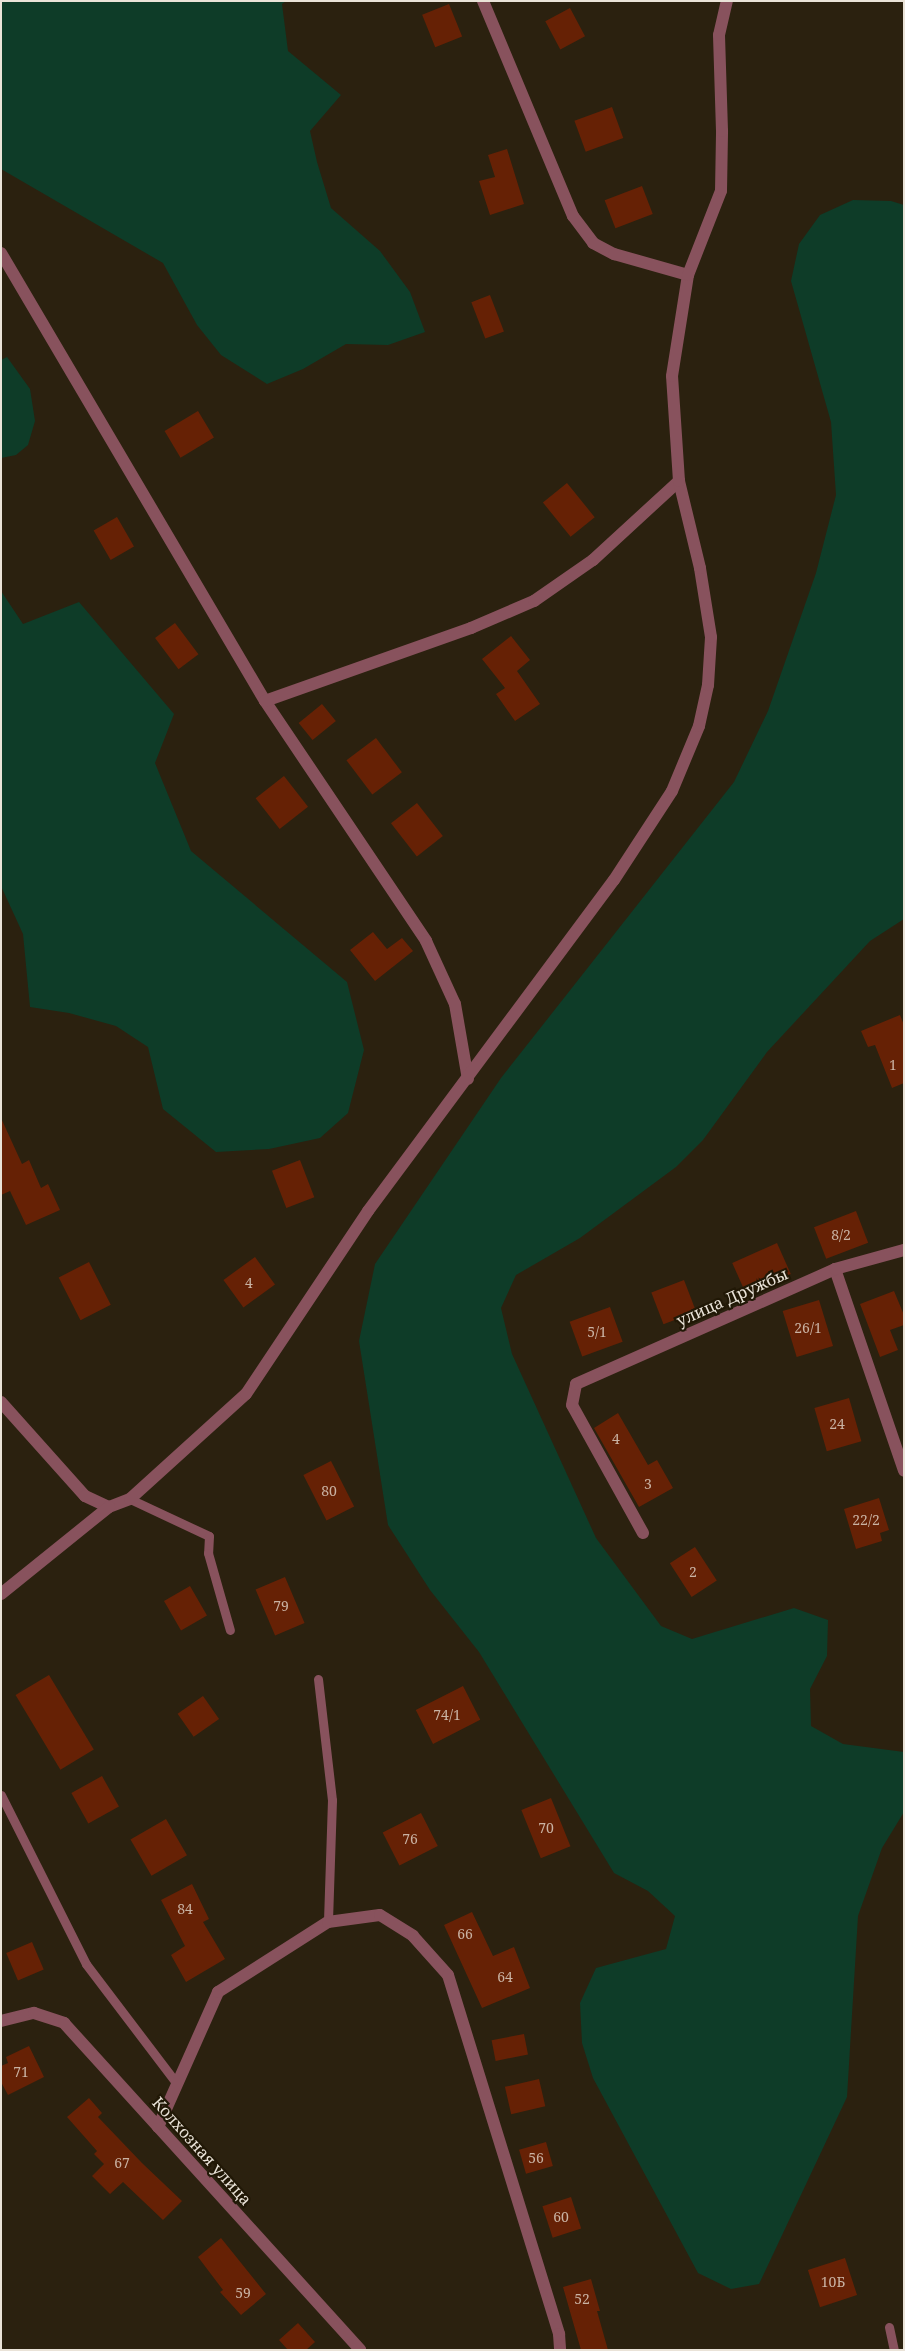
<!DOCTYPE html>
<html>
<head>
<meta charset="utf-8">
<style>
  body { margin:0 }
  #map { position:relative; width:905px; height:2351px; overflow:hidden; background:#2b210f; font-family:"Noto Serif",serif }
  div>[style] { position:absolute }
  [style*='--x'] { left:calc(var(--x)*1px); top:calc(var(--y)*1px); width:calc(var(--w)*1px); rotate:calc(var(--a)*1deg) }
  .green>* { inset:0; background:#0e3c28 }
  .building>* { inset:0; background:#662105; transform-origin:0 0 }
  .service>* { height:9px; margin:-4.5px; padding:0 4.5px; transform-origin:4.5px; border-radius:4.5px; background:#88525d }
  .minor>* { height:12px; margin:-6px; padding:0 6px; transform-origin:6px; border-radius:6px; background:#88525d }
  .tertiary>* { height:12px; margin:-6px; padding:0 6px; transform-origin:6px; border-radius:6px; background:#88525d }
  span { translate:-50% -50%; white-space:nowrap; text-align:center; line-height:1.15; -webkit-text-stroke:4.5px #211806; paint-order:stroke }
  .number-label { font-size:14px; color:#c9b2a3 }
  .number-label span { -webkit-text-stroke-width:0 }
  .street-label { font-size:16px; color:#eae3d8 }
  .frame { position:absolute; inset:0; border:2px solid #eae3d8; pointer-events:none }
</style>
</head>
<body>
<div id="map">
  <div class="green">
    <i style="clip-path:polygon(1px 1px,286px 1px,282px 4px,288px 51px,341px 95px,310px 131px,317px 162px,331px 208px,380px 251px,410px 292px,425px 332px,388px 345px,346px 344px,303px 369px,267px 384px,221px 355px,197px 325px,163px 263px,1px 169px)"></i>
    <i style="clip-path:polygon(853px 200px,891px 201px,904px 205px,904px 919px,870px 941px,767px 1052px,703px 1140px,676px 1167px,580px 1238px,516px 1275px,501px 1308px,512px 1354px,596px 1538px,661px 1626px,692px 1639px,794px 1608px,828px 1620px,827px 1656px,810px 1689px,811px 1726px,843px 1744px,904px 1752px,904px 1812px,882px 1848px,858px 1916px,847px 2097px,759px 2284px,731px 2289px,698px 2273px,593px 2078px,582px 2043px,580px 2003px,596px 1968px,666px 1949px,675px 1916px,648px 1891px,614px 1873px,479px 1652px,430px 1590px,388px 1525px,359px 1341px,375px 1264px,501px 1078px,734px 782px,768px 711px,816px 573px,836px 495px,831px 422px,791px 281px,799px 244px,820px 215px)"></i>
    <i style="clip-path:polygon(7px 357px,30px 389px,35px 421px,28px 445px,16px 455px,1px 458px,1px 360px)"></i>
    <i style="clip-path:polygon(1px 591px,23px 624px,79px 602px,174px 714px,155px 763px,191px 851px,347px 982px,364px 1050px,348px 1113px,320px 1138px,269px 1149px,216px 1152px,163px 1109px,148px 1047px,116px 1026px,69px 1013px,30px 1007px,23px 934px,1px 886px)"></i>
  </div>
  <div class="building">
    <i style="left:449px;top:4px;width:35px;height:29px;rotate:68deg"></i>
    <i style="left:570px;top:8px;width:32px;height:28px;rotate:62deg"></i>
    <i style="left:612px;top:107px;width:33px;height:40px;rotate:70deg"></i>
    <i style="clip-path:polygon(507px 149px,524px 204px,490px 215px,479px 181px,495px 177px,488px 155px)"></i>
    <i style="left:642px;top:186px;width:30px;height:40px;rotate:69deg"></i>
    <i style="left:490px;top:295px;width:39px;height:20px;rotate:69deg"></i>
    <i style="left:198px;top:411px;width:31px;height:39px;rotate:59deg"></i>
    <i style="left:567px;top:483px;width:44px;height:31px;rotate:51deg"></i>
    <i style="left:117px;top:517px;width:34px;height:27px;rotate:60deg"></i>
    <i style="left:175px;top:623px;width:39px;height:25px;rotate:53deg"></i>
    <i style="clip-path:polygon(511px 636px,530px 660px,517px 671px,540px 704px,515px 721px,496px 694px,505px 688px,482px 659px)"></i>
    <i style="left:322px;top:704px;width:22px;height:30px;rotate:51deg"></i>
    <i style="left:376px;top:738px;width:43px;height:37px;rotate:53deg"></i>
    <i style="left:284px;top:776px;width:39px;height:36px;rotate:52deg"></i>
    <i style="left:417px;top:803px;width:42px;height:33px;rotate:52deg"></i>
    <i style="clip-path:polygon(373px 932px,387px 949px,402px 938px,413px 951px,375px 981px,350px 950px)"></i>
    <i style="clip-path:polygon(900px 1015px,904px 1025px,904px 1083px,892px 1088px,875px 1045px,868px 1047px,861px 1031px)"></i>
    <i style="clip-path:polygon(1px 1118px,22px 1164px,29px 1160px,41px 1188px,48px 1184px,60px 1210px,26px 1225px,10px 1191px,1px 1195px)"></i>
    <i style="left:300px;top:1160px;width:40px;height:30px;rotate:69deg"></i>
    <i style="left:856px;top:1211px;width:34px;height:45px;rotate:69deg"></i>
    <i style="left:777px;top:1243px;width:34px;height:49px;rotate:66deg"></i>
    <i style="left:255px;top:1257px;width:34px;height:39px;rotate:54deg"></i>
    <i style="left:89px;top:1262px;width:48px;height:34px;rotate:63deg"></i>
    <i style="left:684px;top:1280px;width:34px;height:35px;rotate:69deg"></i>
    <i style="clip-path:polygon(894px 1291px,904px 1315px,904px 1325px,890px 1330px,898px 1350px,880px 1357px,860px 1304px)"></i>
    <i style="left:819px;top:1300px;width:48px;height:38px;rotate:73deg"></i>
    <i style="left:610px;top:1307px;width:37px;height:43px;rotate:70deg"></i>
    <i style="left:849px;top:1398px;width:45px;height:36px;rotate:74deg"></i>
    <i style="clip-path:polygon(618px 1413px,648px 1465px,657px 1460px,673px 1488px,639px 1507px,594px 1428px)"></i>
    <i style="left:331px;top:1461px;width:51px;height:31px;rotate:63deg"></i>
    <i style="clip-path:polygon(879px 1498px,889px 1530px,880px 1533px,882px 1541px,856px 1549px,844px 1509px)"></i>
    <i style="left:695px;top:1547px;width:40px;height:30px;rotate:57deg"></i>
    <i style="left:285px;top:1577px;width:50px;height:32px;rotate:67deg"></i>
    <i style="left:190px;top:1586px;width:34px;height:30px;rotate:60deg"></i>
    <i style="left:49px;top:1675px;width:87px;height:39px;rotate:59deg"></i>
    <i style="left:463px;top:1686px;width:38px;height:53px;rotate:63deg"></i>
    <i style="left:203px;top:1696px;width:28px;height:31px;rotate:55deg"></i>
    <i style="left:102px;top:1776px;width:35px;height:35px;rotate:61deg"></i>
    <i style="left:551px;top:1798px;width:52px;height:32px;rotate:68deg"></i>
    <i style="left:421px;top:1813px;width:37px;height:43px;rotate:63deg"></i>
    <i style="left:166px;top:1819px;width:42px;height:41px;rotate:60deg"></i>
    <i style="clip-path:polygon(192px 1884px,209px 1919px,203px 1922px,225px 1959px,186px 1982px,171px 1955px,185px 1946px,161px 1900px)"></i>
    <i style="clip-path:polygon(472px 1912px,493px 1956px,514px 1947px,530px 1988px,482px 2008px,444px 1925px)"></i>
    <i style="left:32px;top:1942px;width:30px;height:28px;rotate:67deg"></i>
    <i style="left:524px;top:2034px;width:21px;height:33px;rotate:79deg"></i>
    <i style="clip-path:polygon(29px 2046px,44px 2077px,8px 2095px,1px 2082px,1px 2066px,8px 2063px,6px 2057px)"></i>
    <i style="left:539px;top:2079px;width:28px;height:35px;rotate:77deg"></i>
    <i style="clip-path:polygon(89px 2098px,102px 2113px,98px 2117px,142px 2163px,182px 2201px,163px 2220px,123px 2182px,110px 2194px,92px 2176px,104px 2164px,94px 2154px,97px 2151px,67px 2117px)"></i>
    <i style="left:546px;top:2142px;width:25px;height:28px;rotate:74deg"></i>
    <i style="left:571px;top:2197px;width:33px;height:30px;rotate:72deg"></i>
    <i style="clip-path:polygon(221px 2238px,266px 2294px,241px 2315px,220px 2292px,223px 2290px,198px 2257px)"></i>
    <i style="left:845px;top:2258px;width:39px;height:39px;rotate:72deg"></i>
    <i style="clip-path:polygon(591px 2279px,600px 2311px,597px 2311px,608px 2350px,581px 2350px,563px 2287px)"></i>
    <i style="clip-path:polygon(298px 2323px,315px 2342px,306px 2350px,288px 2350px,279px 2340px)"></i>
  </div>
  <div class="service">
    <i style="--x:130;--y:1499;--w:87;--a:25.1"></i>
    <i style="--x:209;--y:1536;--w:17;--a:93"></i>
    <i style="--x:208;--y:1553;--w:80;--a:74.1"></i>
    <i style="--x:318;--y:1679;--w:122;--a:83.4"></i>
    <i style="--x:332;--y:1800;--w:122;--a:91.9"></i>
    <i style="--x:1;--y:1795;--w:189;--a:63.3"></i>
    <i style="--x:86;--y:1964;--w:151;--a:52.8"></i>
    <i style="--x:889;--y:2327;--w:24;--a:78"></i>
  </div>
  <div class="minor">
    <i style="--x:483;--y:1;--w:233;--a:67.3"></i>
    <i style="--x:573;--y:216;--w:34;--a:53"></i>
    <i style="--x:593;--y:243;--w:24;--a:28"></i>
    <i style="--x:614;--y:254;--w:77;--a:15.8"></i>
    <i style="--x:1;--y:253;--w:520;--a:59.49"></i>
    <i style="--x:265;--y:701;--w:289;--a:56.1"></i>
    <i style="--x:426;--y:941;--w:69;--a:65.3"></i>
    <i style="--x:455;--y:1004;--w:76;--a:80.2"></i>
    <i style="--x:265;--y:701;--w:219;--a:-19.5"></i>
    <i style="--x:471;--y:628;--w:69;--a:-23.2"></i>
    <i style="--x:534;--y:601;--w:72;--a:-34.8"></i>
    <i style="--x:593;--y:560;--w:117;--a:-42.6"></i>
    <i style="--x:835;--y:1269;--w:213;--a:71.1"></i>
    <i style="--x:1;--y:1402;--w:126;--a:48.2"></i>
    <i style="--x:85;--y:1496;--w:26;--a:25"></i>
    <i style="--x:109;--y:1507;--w:22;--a:-21"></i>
    <i style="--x:130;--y:1499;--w:156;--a:-42.2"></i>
    <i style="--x:246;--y:1394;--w:220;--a:-56.3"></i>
    <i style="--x:368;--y:1211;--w:412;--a:-53.4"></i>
    <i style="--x:614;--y:880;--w:106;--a:-56.9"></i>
    <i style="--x:672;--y:791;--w:70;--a:-67.4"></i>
    <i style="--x:699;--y:726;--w:42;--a:-77.6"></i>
    <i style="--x:708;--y:685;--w:48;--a:-86.4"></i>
    <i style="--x:711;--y:637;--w:70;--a:-99.1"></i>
    <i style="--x:700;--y:568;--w:89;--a:-103.6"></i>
    <i style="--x:679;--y:481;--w:105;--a:-93.8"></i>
    <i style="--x:672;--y:376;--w:102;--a:-81"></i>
    <i style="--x:688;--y:275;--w:90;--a:-68.6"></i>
    <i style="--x:721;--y:191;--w:60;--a:-89"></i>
    <i style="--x:722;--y:131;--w:96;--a:-91.8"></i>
    <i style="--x:719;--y:35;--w:35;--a:-77"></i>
    <i style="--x:643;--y:1533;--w:146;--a:-119"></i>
    <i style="--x:572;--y:1405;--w:21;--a:-79"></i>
    <i style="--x:576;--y:1384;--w:283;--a:-23.9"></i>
    <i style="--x:835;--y:1269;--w:72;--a:-15.4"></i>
    <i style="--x:1;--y:1594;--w:139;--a:-38.9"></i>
    <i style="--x:158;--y:2127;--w:148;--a:-66"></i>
    <i style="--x:218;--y:1992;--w:130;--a:-32.5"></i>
    <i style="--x:328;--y:1922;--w:52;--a:-7.7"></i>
    <i style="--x:380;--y:1915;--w:39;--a:32"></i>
    <i style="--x:413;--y:1936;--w:52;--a:48.1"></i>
    <i style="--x:448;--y:1975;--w:376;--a:72.8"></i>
    <i style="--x:559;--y:2334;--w:16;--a:86"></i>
  </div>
  <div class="tertiary">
    <i style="--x:1;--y:2021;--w:34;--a:-14"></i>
    <i style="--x:34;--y:2013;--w:32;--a:18"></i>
    <i style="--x:64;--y:2023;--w:441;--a:47.8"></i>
  </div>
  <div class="number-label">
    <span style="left:893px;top:1065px">1</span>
    <span style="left:841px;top:1235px">8/2</span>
    <span style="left:249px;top:1283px">4</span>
    <span style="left:808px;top:1328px">26/1</span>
    <span style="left:597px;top:1332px">5/1</span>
    <span style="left:837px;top:1424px">24</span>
    <span style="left:616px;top:1439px">4</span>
    <span style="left:648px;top:1484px">3</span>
    <span style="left:329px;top:1491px">80</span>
    <span style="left:866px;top:1520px">22/2</span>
    <span style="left:693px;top:1572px">2</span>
    <span style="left:281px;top:1606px">79</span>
    <span style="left:447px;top:1715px">74/1</span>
    <span style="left:546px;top:1828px">70</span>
    <span style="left:410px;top:1839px">76</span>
    <span style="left:185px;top:1909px">84</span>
    <span style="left:465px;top:1934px">66</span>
    <span style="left:505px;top:1977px">64</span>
    <span style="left:21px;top:2072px">71</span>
    <span style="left:536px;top:2158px">56</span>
    <span style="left:122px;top:2163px">67</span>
    <span style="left:561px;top:2217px">60</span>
    <span style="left:833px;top:2282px">10Б</span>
    <span style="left:243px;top:2293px">59</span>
    <span style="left:582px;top:2299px">52</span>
  </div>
  <div class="street-label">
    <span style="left:732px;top:1297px;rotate:-24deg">улица Дружбы</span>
    <span style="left:202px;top:2151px;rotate:48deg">Колхозная улица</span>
  </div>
  <div class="frame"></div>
</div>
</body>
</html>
